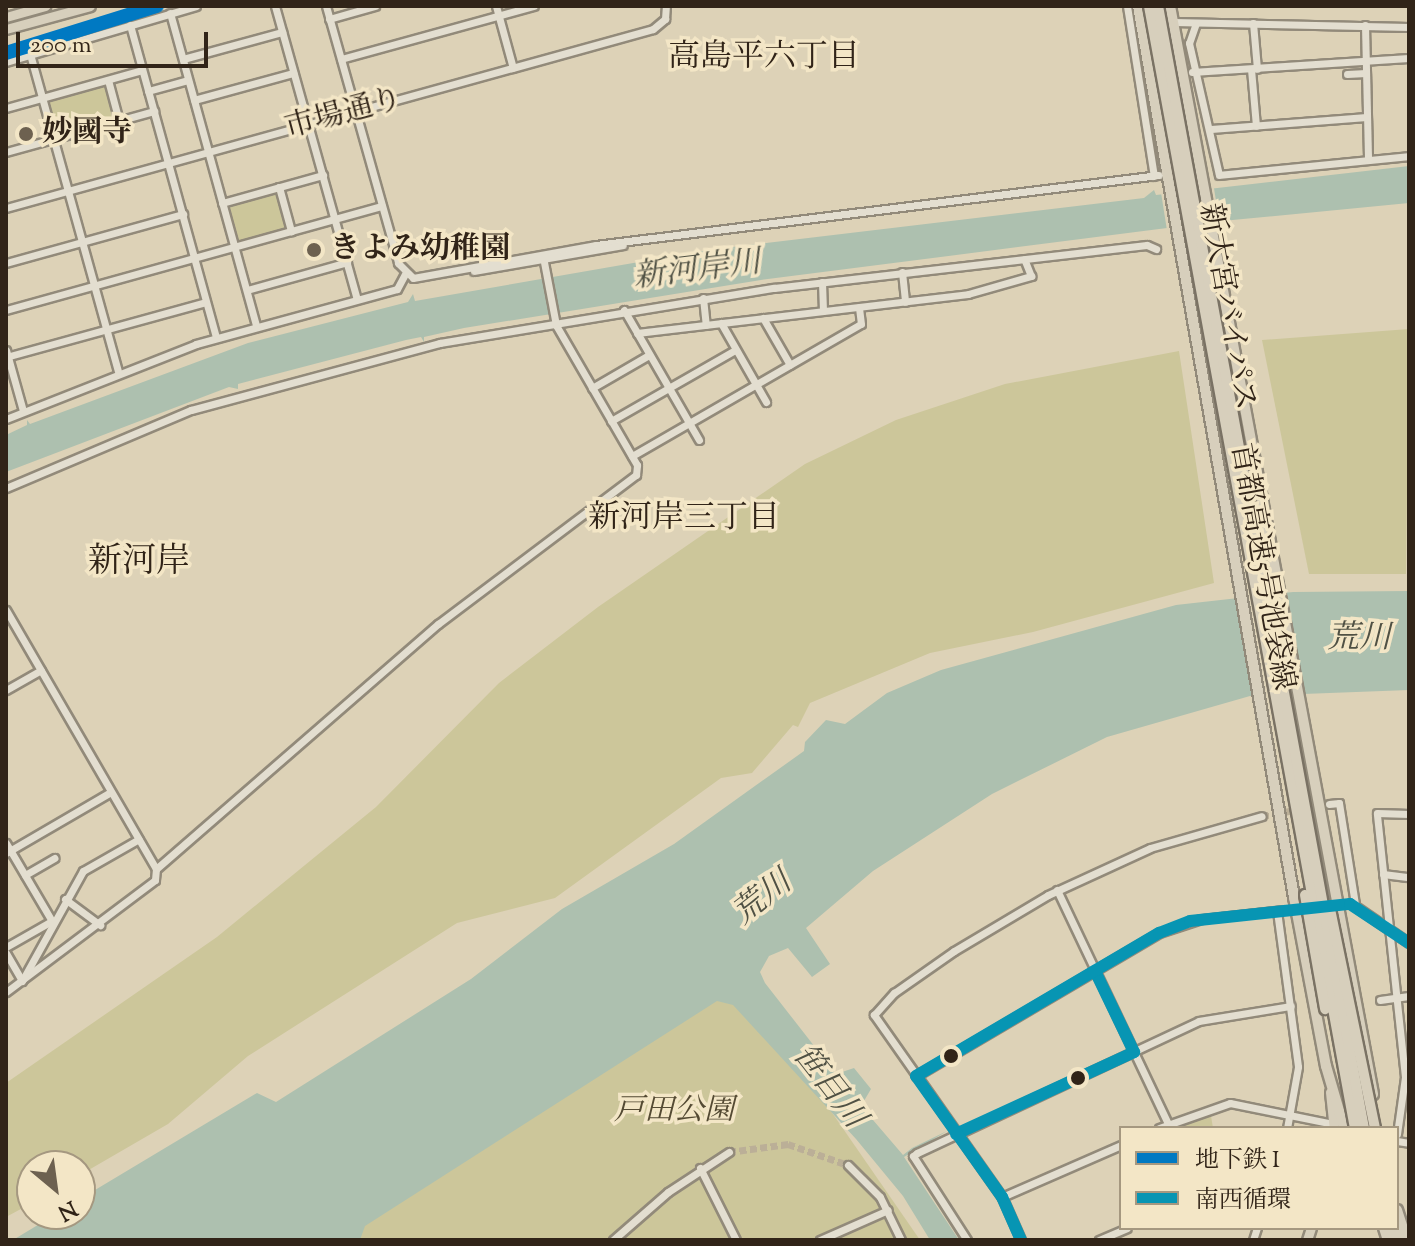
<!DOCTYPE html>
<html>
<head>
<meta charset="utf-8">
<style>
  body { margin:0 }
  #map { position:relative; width:1415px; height:1246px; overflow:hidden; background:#ddd2b7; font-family:"Sorts Mill Goudy","Noto Serif JP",serif }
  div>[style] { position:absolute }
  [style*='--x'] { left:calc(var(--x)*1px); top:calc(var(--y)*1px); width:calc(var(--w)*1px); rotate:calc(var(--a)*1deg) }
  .green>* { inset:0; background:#ccc69a; transform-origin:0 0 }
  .water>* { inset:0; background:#adc0af }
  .pier>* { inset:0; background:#ddd2b7; transform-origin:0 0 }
  .minor-tunnel>* { height:7px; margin-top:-3.5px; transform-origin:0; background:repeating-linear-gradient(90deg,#bbaf97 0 7px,transparent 0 10.5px) }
  .roads { filter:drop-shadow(2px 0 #928a7a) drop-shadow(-2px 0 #928a7a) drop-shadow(0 2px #928a7a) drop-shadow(0 -2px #928a7a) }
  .minor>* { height:7px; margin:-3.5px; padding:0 3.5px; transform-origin:3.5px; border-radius:3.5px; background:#e3ded0 }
  .major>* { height:9px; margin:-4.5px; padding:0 4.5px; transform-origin:4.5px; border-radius:4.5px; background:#d7cfbc }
  .highway>* { height:10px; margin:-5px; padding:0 5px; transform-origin:5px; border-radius:5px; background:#d7cfbc }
  .bridges { filter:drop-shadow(2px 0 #7a7264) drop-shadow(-2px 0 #7a7264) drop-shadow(0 2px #7a7264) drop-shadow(0 -2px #7a7264) }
  .highway-bridge>* { height:10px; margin:-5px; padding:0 5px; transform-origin:5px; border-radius:5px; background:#d7cfbc }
  .bus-1>* { height:12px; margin:-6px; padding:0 6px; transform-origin:6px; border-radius:6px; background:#0795b3 }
  .metro-1>* { height:14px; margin:-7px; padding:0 7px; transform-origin:7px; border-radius:7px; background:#0079c2 }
  .dots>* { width:22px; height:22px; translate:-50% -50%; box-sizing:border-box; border:4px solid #f3e6c6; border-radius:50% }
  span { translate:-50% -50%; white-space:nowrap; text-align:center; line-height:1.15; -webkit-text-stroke:7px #f3e6c6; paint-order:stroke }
  .street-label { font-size:30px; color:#312418 }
  .poi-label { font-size:30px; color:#312418; font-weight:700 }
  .left { translate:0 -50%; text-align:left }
  .park-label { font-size:30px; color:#544a33; font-style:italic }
  .neighbourhood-label { font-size:32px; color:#312418 }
  .water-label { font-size:32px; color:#505144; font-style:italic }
  .quarter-label { font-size:34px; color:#312418 }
  .frame { position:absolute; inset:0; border:8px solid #312418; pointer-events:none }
  .legend { position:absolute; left:1119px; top:1126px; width:280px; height:104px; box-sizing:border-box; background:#f3e6c6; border:2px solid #a59880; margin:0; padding:10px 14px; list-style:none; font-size:24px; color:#312418 }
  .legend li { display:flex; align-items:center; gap:16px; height:40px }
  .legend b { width:40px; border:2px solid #a59880 }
  .north { position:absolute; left:16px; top:1150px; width:80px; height:80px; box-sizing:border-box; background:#f3e6c6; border:2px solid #a59880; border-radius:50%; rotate:151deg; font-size:22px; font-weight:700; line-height:32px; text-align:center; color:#312418 }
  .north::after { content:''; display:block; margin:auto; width:28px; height:36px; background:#6d6150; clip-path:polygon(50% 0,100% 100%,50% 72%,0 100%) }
  .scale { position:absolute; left:16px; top:32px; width:192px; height:36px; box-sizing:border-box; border:4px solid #312418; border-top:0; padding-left:10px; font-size:24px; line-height:28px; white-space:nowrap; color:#312418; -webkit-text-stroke:6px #f3e6c6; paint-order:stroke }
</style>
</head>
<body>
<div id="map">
  <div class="green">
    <i style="left:105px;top:84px;width:36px;height:59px;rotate:76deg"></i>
    <i style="left:276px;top:191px;width:40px;height:49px;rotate:76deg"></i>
    <i style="clip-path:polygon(1409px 329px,1406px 574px,1309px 574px,1262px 340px)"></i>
    <i style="clip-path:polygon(1179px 351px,1214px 583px,1033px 632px,930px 653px,810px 703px,798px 727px,793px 725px,752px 773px,721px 778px,555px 898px,457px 923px,248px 1056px,168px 1124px,80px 1175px,80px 1166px,32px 1166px,32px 1203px,6px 1217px,6px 1083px,217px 937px,376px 807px,499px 683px,598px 607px,805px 464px,896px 420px,1005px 384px)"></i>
    <i style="clip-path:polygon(712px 939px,920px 1240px,205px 1240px)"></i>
    <i style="clip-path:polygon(1210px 1110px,1213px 1128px,1173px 1125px)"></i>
  </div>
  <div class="water">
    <i style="clip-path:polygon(1409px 166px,1409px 203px,1222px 221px,761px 280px,464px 328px,424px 337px,424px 342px,421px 337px,406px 340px,238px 384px,238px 389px,229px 387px,6px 472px,6px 435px,27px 425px,27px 420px,30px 424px,248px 343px,408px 302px,413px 294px,415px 301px,708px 250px,1144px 198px,1154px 190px,1156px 195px)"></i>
    <i style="clip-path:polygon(1409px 591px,1409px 690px,1250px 696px,1107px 737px,992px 794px,873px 871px,806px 928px,830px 964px,812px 977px,788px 948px,769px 956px,760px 972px,765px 983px,836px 1074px,854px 1068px,871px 1089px,861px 1106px,903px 1155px,912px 1148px,947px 1131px,904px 1157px,959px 1240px,930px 1240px,903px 1196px,856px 1139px,733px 1005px,717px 1001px,365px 1226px,360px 1240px,13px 1240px,56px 1214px,80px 1214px,80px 1199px,257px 1093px,276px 1102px,471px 979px,562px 909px,674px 844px,804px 751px,805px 742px,826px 720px,845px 724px,887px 693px,941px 670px,1176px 605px,1293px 592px)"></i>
  </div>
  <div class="pier">
    <i style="left:1213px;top:182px;width:45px;height:53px;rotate:81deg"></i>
    <i style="left:1286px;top:588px;width:108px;height:52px;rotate:80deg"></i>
  </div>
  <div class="minor-tunnel">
    <i style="--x:1262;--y:816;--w:68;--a:-10.2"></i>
    <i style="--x:729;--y:1152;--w:60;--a:-7.7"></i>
    <i style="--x:788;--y:1144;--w:64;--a:19.3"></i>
  </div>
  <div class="roads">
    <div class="minor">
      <i style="--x:275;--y:6;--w:304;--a:74.4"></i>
      <i style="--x:326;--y:6;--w:267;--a:74.3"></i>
      <i style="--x:398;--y:263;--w:21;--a:45"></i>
      <i style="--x:413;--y:278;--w:186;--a:-10.2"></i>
      <i style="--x:596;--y:245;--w:567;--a:-7.09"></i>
      <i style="--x:496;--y:6;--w:64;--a:74.7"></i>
      <i style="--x:1127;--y:6;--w:172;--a:81"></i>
      <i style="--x:170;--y:13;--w:324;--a:74.6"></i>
      <i style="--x:329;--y:19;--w:48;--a:-15.8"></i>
      <i style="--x:1173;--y:22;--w:236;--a:1.2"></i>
      <i style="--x:1196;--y:23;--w:21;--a:109"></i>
      <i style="--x:1189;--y:43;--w:135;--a:77.2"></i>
      <i style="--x:1219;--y:175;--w:191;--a:-5.7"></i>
      <i style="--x:1253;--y:23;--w:46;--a:85"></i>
      <i style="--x:130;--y:25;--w:324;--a:74.6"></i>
      <i style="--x:1365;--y:25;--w:135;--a:88.7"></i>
      <i style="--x:30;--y:54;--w:329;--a:74.5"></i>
      <i style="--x:183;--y:59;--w:103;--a:-15.3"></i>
      <i style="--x:341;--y:59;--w:200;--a:-15.4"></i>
      <i style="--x:6;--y:62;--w:198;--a:-16.4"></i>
      <i style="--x:1251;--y:69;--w:57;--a:85"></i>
      <i style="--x:1192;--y:72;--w:217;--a:-3.7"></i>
      <i style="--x:1347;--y:74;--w:19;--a:-3"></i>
      <i style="--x:108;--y:80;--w:42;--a:75"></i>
      <i style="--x:148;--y:91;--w:41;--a:-15.4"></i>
      <i style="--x:194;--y:100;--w:103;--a:-15.3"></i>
      <i style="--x:6;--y:108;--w:141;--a:-15.6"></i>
      <i style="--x:1211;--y:129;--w:156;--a:-4.4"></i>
      <i style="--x:6;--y:152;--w:154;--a:-15.5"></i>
      <i style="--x:279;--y:187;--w:46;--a:74.7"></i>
      <i style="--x:222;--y:203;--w:105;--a:-15.5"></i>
      <i style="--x:6;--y:208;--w:671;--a:-15.46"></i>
      <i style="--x:653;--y:29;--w:16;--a:-40"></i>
      <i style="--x:665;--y:19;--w:13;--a:-86"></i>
      <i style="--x:6;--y:263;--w:184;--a:-15.5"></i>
      <i style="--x:474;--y:271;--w:151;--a:-9.9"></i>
      <i style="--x:902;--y:272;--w:30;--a:84"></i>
      <i style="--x:822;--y:282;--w:29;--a:88"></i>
      <i style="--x:247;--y:290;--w:104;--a:-15.6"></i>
      <i style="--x:703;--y:298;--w:27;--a:84"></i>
      <i style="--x:6;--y:310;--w:390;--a:-15.5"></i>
      <i style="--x:624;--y:310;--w:150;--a:60"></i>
      <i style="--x:763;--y:318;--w:54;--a:60.1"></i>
      <i style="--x:721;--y:323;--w:91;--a:60.3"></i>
      <i style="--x:637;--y:333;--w:333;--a:-6.7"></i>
      <i style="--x:968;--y:294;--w:66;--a:-15.9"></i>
      <i style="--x:1031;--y:276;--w:18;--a:-112"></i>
      <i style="--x:6;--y:350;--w:63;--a:74.4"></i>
      <i style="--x:6;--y:357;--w:207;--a:-15.4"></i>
      <i style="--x:592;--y:388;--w:66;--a:-30.1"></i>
      <i style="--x:6;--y:419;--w:204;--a:-21.5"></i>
      <i style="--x:196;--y:344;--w:208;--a:-15.3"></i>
      <i style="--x:397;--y:289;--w:17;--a:-62"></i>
      <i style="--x:611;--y:421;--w:143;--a:-29.8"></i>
      <i style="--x:632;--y:456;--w:264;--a:-30"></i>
      <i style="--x:861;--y:324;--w:17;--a:-97"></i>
      <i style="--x:6;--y:488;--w:201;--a:-22.9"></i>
      <i style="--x:191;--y:410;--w:258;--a:-15.1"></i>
      <i style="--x:440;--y:343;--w:338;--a:-9.4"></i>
      <i style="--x:774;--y:288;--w:375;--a:-6.6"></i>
      <i style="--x:1147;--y:245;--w:10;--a:24"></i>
      <i style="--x:6;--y:610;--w:299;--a:59.9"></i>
      <i style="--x:156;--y:869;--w:374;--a:-41"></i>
      <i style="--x:438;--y:624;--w:248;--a:-37"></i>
      <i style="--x:636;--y:475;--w:10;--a:-84"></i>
      <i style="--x:637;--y:465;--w:162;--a:-120.1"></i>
      <i style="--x:556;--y:325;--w:64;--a:-100.8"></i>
      <i style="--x:6;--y:690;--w:40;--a:-29.7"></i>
      <i style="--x:1329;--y:804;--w:10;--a:-6"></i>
      <i style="--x:1339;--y:803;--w:102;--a:81"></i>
      <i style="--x:6;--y:843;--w:91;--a:59.5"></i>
      <i style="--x:6;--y:853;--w:121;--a:-30.2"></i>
      <i style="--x:1383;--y:874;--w:26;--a:7"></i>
      <i style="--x:25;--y:875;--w:34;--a:-30"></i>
      <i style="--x:1057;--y:890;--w:263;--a:64.6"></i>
      <i style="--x:65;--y:899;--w:44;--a:36.6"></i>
      <i style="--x:1352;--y:904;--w:69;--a:34.4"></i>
      <i style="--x:1277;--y:911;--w:157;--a:82.3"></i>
      <i style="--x:1298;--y:1067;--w:62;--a:100.2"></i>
      <i style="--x:6;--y:947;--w:51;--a:-29.6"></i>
      <i style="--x:6;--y:953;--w:30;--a:60"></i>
      <i style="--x:22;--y:981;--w:126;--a:-61"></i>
      <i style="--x:83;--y:871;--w:64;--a:-29.7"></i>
      <i style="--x:6;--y:992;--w:186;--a:-36.9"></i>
      <i style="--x:155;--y:880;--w:11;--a:-85"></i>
      <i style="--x:1380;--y:1000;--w:29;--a:-8"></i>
      <i style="--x:916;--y:1076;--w:282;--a:-30.5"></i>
      <i style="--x:1159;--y:933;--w:44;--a:-18.4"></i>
      <i style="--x:1201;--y:919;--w:82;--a:-6.3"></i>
      <i style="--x:1159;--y:1128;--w:75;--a:-19.4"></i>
      <i style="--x:1230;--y:1103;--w:105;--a:11.5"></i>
      <i style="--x:1397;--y:1134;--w:58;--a:-82"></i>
      <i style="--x:1405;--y:1077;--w:265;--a:-96.1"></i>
      <i style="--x:1377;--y:813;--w:32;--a:2"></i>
      <i style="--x:1397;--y:1141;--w:12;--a:9"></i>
      <i style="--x:848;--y:1165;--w:45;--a:45"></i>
      <i style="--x:880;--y:1197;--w:48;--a:64"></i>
      <i style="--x:700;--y:1168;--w:80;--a:63.4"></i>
      <i style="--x:1002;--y:1197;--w:130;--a:-23.6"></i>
      <i style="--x:613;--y:1240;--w:73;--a:-41.1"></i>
      <i style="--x:668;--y:1192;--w:73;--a:-33.3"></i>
      <i style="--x:820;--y:1240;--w:74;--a:-23.8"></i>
      <i style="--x:967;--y:1240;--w:100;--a:-122.7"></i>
      <i style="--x:913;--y:1156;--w:5;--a:-37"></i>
      <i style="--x:917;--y:1153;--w:311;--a:-25.1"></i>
      <i style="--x:1199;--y:1021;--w:93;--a:-9.3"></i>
      <i style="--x:1021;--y:1240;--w:47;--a:-113.8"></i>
      <i style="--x:1002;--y:1197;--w:223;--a:-125.1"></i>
      <i style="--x:874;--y:1015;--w:30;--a:-48"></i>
      <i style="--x:894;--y:993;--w:73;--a:-35"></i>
      <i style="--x:954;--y:951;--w:109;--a:-30.8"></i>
      <i style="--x:1048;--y:895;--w:112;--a:-24.7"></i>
      <i style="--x:1150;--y:848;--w:116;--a:-15.9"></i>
      <i style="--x:1099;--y:1240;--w:30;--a:-23"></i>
      <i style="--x:1253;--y:1240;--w:13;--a:-72"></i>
    </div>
    <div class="major">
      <i style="--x:6;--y:17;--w:41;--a:-15.8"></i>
      <i style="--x:6;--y:29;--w:87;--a:-15.3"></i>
      <i style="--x:1330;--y:1092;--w:36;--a:84"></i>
      <i style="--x:1307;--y:1240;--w:13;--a:-72"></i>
    </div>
    <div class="highway">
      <i style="--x:1138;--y:6;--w:905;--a:80.07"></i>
      <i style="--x:1294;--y:897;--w:172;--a:79.3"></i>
      <i style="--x:1326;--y:1066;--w:65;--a:73.8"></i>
      <i style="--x:1170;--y:6;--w:1107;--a:79.43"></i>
      <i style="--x:1397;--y:1210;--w:32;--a:72"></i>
      <i style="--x:1384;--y:1228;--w:13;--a:72"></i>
      <i style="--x:1393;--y:1228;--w:13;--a:67"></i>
    </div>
  </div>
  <div class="bridges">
    <div class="highway-bridge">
      <i style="--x:1149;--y:6;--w:1141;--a:79.6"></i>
      <i style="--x:1158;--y:6;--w:1141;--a:79.6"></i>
      <i style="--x:1305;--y:895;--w:116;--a:80"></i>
      <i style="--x:1330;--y:909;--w:224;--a:78.4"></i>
    </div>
  </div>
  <div class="bus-1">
    <i style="--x:956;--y:1134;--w:196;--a:-24.7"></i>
    <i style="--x:1134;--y:1052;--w:90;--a:-115.7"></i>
    <i style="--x:1021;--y:1240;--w:47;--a:-113.8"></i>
    <i style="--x:1002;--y:1197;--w:148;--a:-125.4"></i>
    <i style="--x:916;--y:1076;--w:282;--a:-30.5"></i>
    <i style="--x:1159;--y:933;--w:33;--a:-21"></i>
    <i style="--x:1190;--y:921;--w:161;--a:-6.1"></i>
    <i style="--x:1350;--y:904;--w:71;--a:33.5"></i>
  </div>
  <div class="metro-1">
    <i style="--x:6;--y:53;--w:158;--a:-17.3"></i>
  </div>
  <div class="dots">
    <i style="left:26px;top:134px;background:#6d6150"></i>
    <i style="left:314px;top:250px;background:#6d6150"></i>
    <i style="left:951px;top:1056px;background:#312418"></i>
    <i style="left:1078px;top:1078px;background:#312418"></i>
  </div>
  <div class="street-label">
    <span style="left:344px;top:115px;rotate:-15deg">市場通り</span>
    <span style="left:1226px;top:307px;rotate:80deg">新大宮バイパス</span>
    <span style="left:1261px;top:567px;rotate:80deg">首都高速5号池袋線</span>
  </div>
  <div class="poi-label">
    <span class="left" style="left:42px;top:134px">妙國寺</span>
    <span class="left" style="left:330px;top:250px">きよみ幼稚園</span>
  </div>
  <div class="park-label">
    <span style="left:674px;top:1112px">戸田公園</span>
  </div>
  <div class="neighbourhood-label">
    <span style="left:764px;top:58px">高島平六丁目</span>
    <span style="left:684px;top:519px">新河岸三丁目</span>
  </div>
  <div class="water-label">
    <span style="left:697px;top:271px;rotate:-7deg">新河岸川</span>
    <span style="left:1359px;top:639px">荒川</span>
    <span style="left:763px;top:899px;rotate:-38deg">荒川</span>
    <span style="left:828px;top:1087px;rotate:52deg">笹目川</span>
  </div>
  <div class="quarter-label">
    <span style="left:139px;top:563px">新河岸</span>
  </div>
  <div class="frame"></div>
  <ul class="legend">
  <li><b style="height:10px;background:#0079c2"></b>地下鉄 I</li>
  <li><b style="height:10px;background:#0795b3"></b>南西循環</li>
  </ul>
  <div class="north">N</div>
  <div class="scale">200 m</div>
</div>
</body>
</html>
